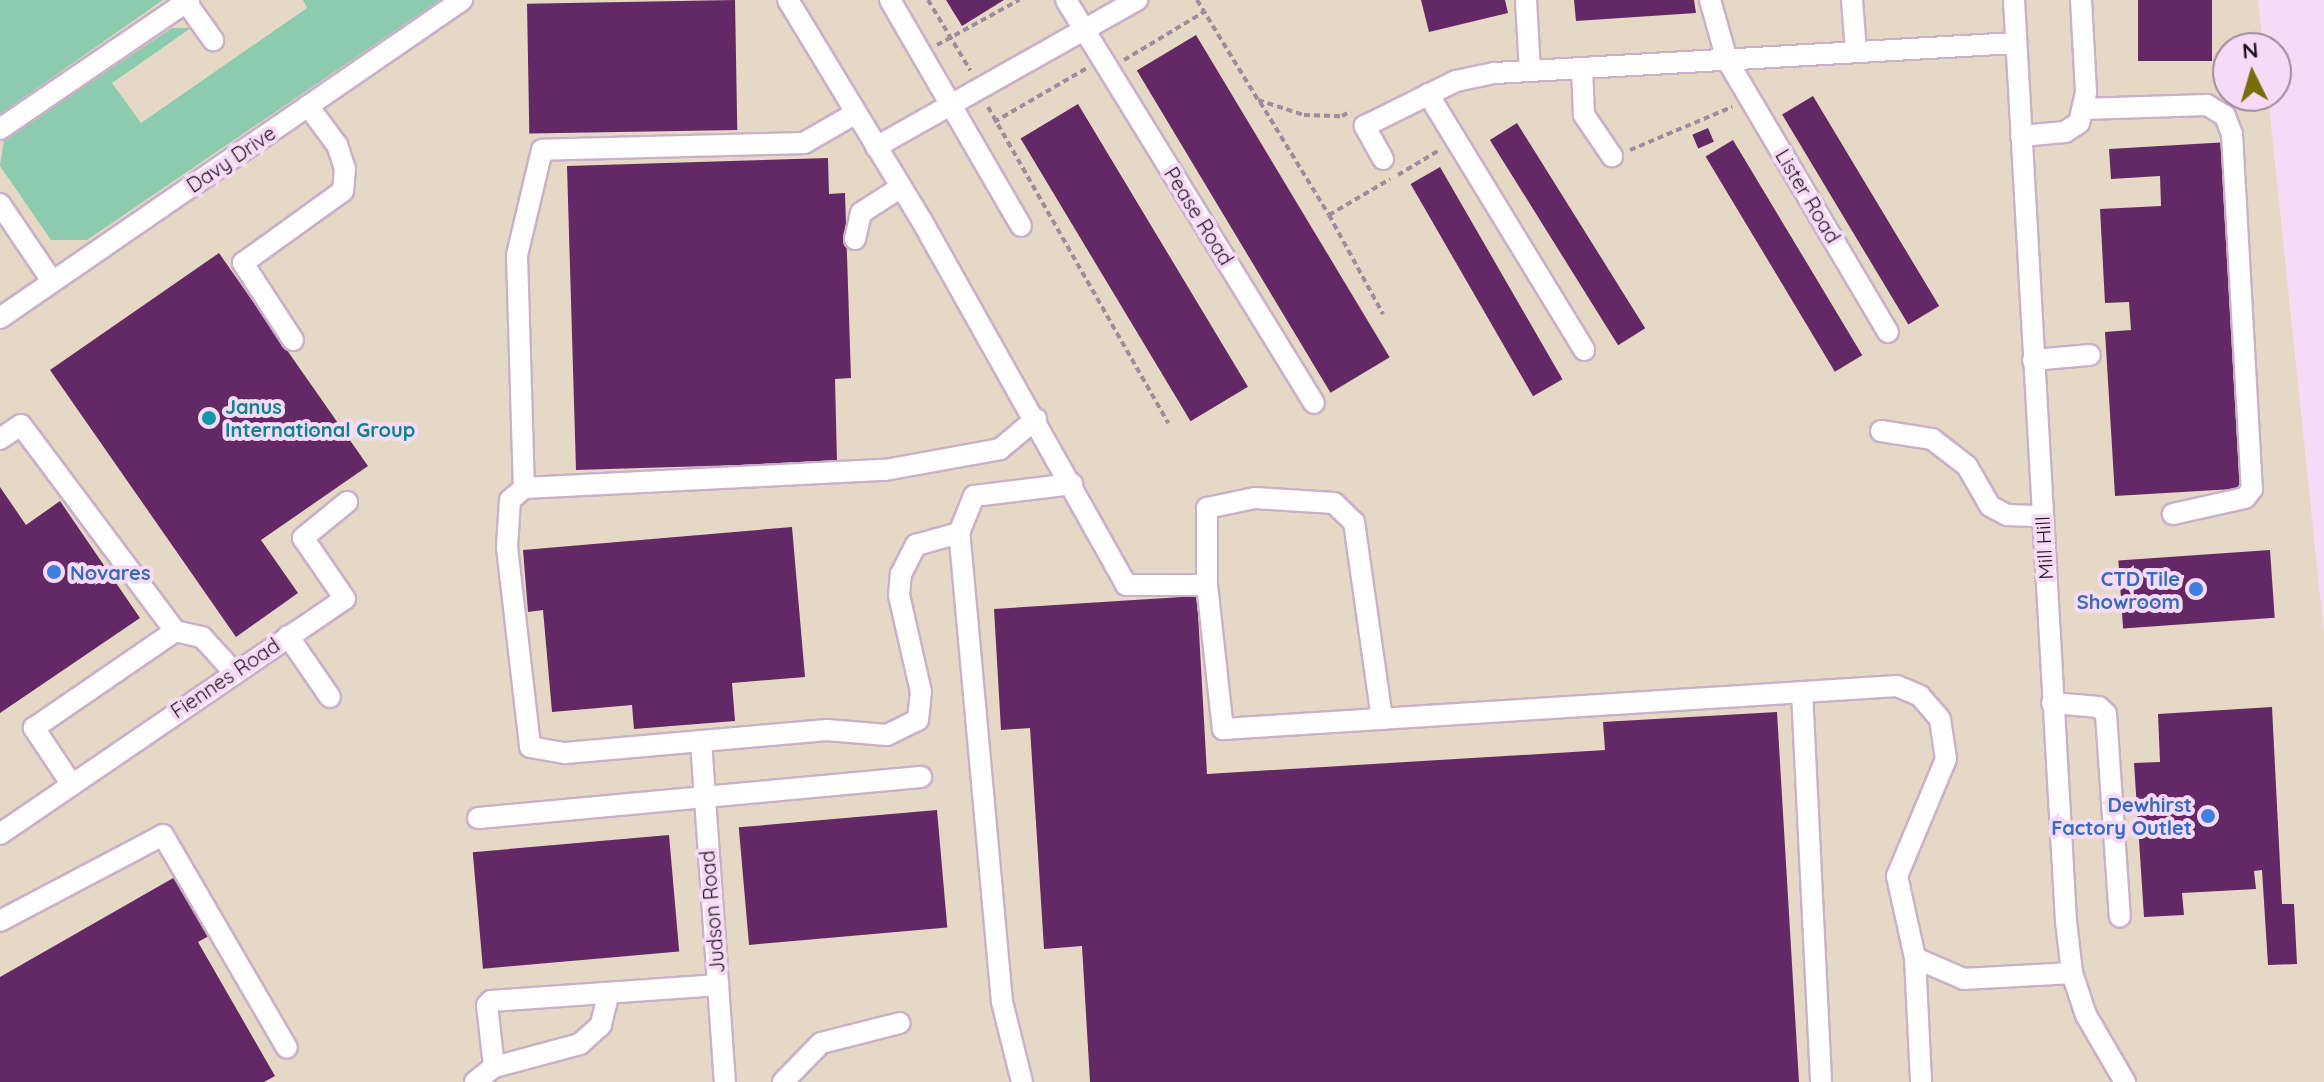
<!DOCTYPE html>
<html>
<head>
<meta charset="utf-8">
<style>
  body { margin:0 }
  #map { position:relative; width:2324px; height:1082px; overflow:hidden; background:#f7daf5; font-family:Quicksand,sans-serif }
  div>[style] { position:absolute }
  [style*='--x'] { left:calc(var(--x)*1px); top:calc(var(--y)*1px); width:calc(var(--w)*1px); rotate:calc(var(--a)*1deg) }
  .industrial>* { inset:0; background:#e5d9c5 }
  .green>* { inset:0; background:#8ccbad }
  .building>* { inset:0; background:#652866; transform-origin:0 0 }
  .path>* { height:4px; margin-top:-2px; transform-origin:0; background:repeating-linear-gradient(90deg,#a08a9f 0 6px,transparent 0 10px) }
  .roads { filter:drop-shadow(2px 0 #cbb0c9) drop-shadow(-2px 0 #cbb0c9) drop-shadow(0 2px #cbb0c9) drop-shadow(0 -2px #cbb0c9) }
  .minor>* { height:20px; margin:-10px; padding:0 10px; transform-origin:10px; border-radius:10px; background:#fff }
  .dots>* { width:22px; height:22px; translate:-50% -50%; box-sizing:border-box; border:4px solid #f7daf5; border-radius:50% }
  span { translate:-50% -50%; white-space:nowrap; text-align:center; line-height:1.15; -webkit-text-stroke:8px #f7daf5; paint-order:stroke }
  .street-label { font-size:20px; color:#1c121c }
  .culture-label { font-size:20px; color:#0d838f; font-weight:700 }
  .left { translate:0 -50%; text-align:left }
  .shop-label { font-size:20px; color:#366cbe; font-weight:700 }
  .right { translate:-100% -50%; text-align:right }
  .north { position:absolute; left:2212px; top:32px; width:80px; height:80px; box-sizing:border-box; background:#f7daf5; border:2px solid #9f8a9e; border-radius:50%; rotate:355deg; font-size:22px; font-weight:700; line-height:32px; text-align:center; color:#1c121c }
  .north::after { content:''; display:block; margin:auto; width:28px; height:36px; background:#786d0a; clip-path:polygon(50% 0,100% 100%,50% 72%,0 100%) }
</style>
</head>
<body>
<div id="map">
  <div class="industrial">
    <i style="clip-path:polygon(0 0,2258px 0,2263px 48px,2228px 48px,2228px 96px,2268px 96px,2324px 634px,2324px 1082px,0 1082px)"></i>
  </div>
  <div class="green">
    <i style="clip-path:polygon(0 0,163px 0,0 114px)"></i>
    <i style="clip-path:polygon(303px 0,440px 0,87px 240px,51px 240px,0 166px,4px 140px,172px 28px,191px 28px,112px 83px,141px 123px,307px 8px)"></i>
  </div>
  <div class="building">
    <i style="left:735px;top:0;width:130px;height:208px;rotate:89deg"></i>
    <i style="clip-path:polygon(946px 0,1004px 0,962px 26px)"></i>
    <i style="clip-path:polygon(1421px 0,1505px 0,1508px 13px,1429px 32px)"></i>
    <i style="clip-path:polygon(1574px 0,1694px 0,1696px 13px,1576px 21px)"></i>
    <i style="left:2138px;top:0;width:74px;height:61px"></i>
    <i style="left:1196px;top:35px;width:376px;height:69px;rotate:59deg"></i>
    <i style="left:1813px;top:96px;width:245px;height:36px;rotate:59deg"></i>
    <i style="left:1078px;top:104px;width:330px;height:67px;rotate:59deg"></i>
    <i style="left:1517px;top:123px;width:242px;height:32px;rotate:58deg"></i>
    <i style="left:1708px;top:128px;width:15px;height:17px;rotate:67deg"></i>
    <i style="left:1733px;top:140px;width:251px;height:32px;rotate:59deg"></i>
    <i style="clip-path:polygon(2229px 142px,2250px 488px,2115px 496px,2105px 332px,2131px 330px,2129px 302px,2105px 303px,2100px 209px,2161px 206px,2160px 176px,2111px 179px,2109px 149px)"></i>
    <i style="clip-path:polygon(828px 158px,829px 194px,845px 193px,851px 378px,835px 379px,837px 462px,576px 470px,567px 166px)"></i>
    <i style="left:1440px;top:167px;width:245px;height:34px;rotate:60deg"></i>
    <i style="clip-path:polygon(219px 253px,368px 466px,261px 540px,298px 593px,236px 637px,50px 370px)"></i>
    <i style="clip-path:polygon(0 487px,26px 525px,60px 501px,140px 618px,0 713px)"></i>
    <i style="clip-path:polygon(792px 527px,805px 677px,732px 683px,735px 721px,634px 729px,632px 705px,552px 712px,543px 610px,528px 612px,523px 550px)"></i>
    <i style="left:2270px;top:550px;width:68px;height:152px;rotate:86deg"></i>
    <i style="clip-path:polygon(1197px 596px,1207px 774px,1605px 750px,1603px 722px,1777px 712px,1799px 1082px,1090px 1082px,1082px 946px,1044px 949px,1030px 728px,1001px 730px,994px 609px)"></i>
    <i style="clip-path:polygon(2272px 707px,2282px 904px,2294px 904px,2297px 964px,2268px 965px,2262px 870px,2254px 871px,2256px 889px,2182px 893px,2184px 915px,2144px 917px,2134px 763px,2160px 762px,2158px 714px)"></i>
    <i style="left:937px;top:810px;width:118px;height:199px;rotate:85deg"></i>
    <i style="left:669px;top:835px;width:117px;height:197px;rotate:85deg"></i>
    <i style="clip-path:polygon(182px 873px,216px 932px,198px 942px,275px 1076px,264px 1082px,0 1082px,0 977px)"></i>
  </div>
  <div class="path">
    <i style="--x:928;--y:0;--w:82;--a:59"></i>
    <i style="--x:1197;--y:0;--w:117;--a:58.6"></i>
    <i style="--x:1258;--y:100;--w:48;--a:18.1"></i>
    <i style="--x:1304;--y:115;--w:38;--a:2"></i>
    <i style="--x:1342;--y:116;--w:10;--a:-29"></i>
    <i style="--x:937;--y:45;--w:94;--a:-28.8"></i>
    <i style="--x:1124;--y:60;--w:93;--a:-31"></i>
    <i style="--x:1260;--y:102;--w:132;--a:58.6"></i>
    <i style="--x:1329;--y:215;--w:71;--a:-30.5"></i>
    <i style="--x:988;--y:107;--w:364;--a:60.3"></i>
    <i style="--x:994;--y:122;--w:108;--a:-30.1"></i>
    <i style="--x:1630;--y:150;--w:111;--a:-22.9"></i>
    <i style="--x:1398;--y:175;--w:47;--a:-31"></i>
    <i style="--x:1329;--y:215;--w:113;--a:61.4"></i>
  </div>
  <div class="roads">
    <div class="minor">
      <i style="--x:788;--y:0;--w:258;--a:58.8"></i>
      <i style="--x:922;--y:221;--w:417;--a:60.7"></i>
      <i style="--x:1126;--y:585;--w:81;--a:0"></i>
      <i style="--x:1207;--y:585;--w:145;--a:83.7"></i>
      <i style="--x:1223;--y:729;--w:675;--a:-3.65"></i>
      <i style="--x:1897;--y:686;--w:25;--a:23"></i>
      <i style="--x:1920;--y:696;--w:30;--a:49"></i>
      <i style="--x:1940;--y:719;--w:40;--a:81.5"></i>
      <i style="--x:1946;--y:759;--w:127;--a:112.7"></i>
      <i style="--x:1897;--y:876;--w:84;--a:77.6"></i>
      <i style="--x:1915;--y:958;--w:53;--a:23.2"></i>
      <i style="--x:1964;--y:979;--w:108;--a:-3.2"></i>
      <i style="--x:890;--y:0;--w:261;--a:59.9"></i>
      <i style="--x:1066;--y:0;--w:473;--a:58.4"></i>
      <i style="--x:1526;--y:0;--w:71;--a:86.8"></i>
      <i style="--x:1710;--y:0;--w:62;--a:74.2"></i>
      <i style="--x:1727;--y:60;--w:316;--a:59.4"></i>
      <i style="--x:1852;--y:0;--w:52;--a:85.6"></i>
      <i style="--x:2014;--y:0;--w:922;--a:86.77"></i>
      <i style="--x:2066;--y:921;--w:52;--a:83.4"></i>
      <i style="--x:2072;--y:973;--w:44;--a:71.6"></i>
      <i style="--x:2086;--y:1015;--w:78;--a:59.8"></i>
      <i style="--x:186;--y:2;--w:47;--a:54.6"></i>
      <i style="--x:1582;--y:68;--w:47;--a:87.6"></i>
      <i style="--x:1584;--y:115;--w:50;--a:55.7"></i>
      <i style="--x:1428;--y:94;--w:300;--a:58.6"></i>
      <i style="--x:2083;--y:109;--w:124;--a:-1.8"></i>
      <i style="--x:2207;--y:105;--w:21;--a:31"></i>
      <i style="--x:2225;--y:116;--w:19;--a:69"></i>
      <i style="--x:2232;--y:134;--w:356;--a:86.8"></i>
      <i style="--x:2252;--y:489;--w:11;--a:128"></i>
      <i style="--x:2245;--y:498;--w:74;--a:167.5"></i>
      <i style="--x:856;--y:113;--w:60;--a:150"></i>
      <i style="--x:804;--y:143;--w:262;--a:178.5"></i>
      <i style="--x:542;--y:150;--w:108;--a:103.4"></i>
      <i style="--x:517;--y:255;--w:233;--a:88.3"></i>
      <i style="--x:524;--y:488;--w:361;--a:-2.9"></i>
      <i style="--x:885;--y:470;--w:117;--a:-10.3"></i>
      <i style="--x:1000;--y:449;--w:47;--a:-39.8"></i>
      <i style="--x:0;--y:129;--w:229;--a:-34.3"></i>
      <i style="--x:2021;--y:136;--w:44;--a:-5.2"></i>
      <i style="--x:2065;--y:132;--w:17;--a:-33"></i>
      <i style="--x:2079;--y:123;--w:32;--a:-77"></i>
      <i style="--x:2086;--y:92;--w:92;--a:-93.1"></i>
      <i style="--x:876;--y:147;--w:300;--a:-29.4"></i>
      <i style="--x:1383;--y:159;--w:38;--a:-119"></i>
      <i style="--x:1365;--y:126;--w:102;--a:-26.3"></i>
      <i style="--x:1456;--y:81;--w:40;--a:-12"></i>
      <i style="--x:1495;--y:73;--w:522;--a:-3.3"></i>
      <i style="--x:0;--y:204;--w:93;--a:56"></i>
      <i style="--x:855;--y:239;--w:27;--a:-77"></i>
      <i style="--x:861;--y:213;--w:48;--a:-33"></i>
      <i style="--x:0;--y:318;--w:561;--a:-34.54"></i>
      <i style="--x:293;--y:340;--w:92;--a:-123"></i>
      <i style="--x:243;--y:263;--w:123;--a:-35.8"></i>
      <i style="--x:343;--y:191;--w:22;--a:-85"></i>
      <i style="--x:345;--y:169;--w:25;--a:-108"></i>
      <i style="--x:337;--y:145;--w:49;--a:-126.6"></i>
      <i style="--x:2033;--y:360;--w:57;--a:-5"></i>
      <i style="--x:1881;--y:431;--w:52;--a:8.9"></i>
      <i style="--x:1932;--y:439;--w:44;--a:37.6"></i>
      <i style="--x:1967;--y:466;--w:46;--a:60.1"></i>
      <i style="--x:1990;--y:506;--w:19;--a:28"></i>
      <i style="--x:2007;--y:515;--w:35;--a:2"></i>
      <i style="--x:0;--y:439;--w:25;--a:-34"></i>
      <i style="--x:21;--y:425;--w:257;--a:53.2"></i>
      <i style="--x:524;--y:488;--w:18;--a:139"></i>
      <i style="--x:510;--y:500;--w:47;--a:93.7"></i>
      <i style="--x:507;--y:547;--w:201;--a:83.4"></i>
      <i style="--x:530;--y:747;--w:36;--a:10"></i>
      <i style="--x:565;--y:753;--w:263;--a:-5"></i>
      <i style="--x:827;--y:730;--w:60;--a:4.8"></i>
      <i style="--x:887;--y:735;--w:34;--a:-26"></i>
      <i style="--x:918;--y:720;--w:28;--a:-84"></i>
      <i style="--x:921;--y:692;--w:99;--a:-102.8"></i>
      <i style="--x:899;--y:595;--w:21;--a:-85"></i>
      <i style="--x:901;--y:574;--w:33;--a:-63"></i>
      <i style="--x:916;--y:545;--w:45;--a:-15.6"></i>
      <i style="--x:1207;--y:585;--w:77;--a:-90"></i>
      <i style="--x:1207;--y:508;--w:49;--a:-11.8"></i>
      <i style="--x:1255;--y:498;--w:79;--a:3.6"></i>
      <i style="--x:1334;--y:503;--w:28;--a:44"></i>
      <i style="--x:1354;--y:522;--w:199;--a:81.9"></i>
      <i style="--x:288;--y:636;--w:74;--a:55.5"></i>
      <i style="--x:1802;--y:692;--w:390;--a:87.2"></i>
      <i style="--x:2052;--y:703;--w:47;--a:4.9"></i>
      <i style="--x:2099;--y:707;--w:10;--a:45"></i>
      <i style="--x:2106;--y:714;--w:203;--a:86.1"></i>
      <i style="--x:701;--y:741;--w:342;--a:86"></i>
      <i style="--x:72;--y:785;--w:69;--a:-123.7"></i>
      <i style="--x:34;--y:728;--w:171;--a:-34.5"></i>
      <i style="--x:175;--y:631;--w:28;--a:13"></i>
      <i style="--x:202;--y:637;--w:46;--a:47.6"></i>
      <i style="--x:478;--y:818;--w:445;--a:-5.3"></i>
      <i style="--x:0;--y:834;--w:417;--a:-34.3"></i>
      <i style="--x:345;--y:599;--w:74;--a:-124.5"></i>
      <i style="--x:303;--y:538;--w:57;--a:-39.3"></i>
      <i style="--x:0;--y:921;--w:184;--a:-27.8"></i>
      <i style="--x:163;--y:835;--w:246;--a:59.8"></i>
      <i style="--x:1915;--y:958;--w:124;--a:87.2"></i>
      <i style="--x:608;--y:996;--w:30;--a:104"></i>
      <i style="--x:601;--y:1025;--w:28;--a:138"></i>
      <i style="--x:580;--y:1044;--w:89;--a:165"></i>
      <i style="--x:494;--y:1067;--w:62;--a:-96.4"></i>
      <i style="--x:487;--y:1005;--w:6;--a:-45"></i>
      <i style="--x:491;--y:1001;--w:228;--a:-4"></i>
      <i style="--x:475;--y:1082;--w:24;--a:-38"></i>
      <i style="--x:783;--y:1082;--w:54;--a:-45.7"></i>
      <i style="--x:821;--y:1043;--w:81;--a:-14.2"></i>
      <i style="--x:1022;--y:1082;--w:82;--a:-104"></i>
      <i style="--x:1002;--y:1002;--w:471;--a:-95.2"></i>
      <i style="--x:959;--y:533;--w:40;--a:-68"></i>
      <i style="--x:974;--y:496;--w:99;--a:-7"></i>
    </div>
  </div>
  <div class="dots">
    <i style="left:209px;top:418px;background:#0f9aa8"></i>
    <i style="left:54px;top:572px;background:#3f7fe0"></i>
    <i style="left:2196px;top:589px;background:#3f7fe0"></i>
    <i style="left:2208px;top:816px;background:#3f7fe0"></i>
  </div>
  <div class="street-label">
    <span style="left:231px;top:159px;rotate:-34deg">Davy Drive</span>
    <span style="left:1808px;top:196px;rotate:59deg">Lister Road</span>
    <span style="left:1199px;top:216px;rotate:58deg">Pease Road</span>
    <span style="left:2044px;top:548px;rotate:-93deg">Mill Hill</span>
    <span style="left:225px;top:678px;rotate:-34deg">Fiennes Road</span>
    <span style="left:712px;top:912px;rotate:-95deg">Judson Road</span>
  </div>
  <div class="culture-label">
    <span class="left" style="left:225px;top:418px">Janus<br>International Group</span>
  </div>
  <div class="shop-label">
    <span class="left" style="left:70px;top:572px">Novares</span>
    <span class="right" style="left:2180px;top:590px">CTD Tile<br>Showroom</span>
    <span class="right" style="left:2192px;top:816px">Dewhirst<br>Factory Outlet</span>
  </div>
  <div class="north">N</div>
</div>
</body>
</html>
